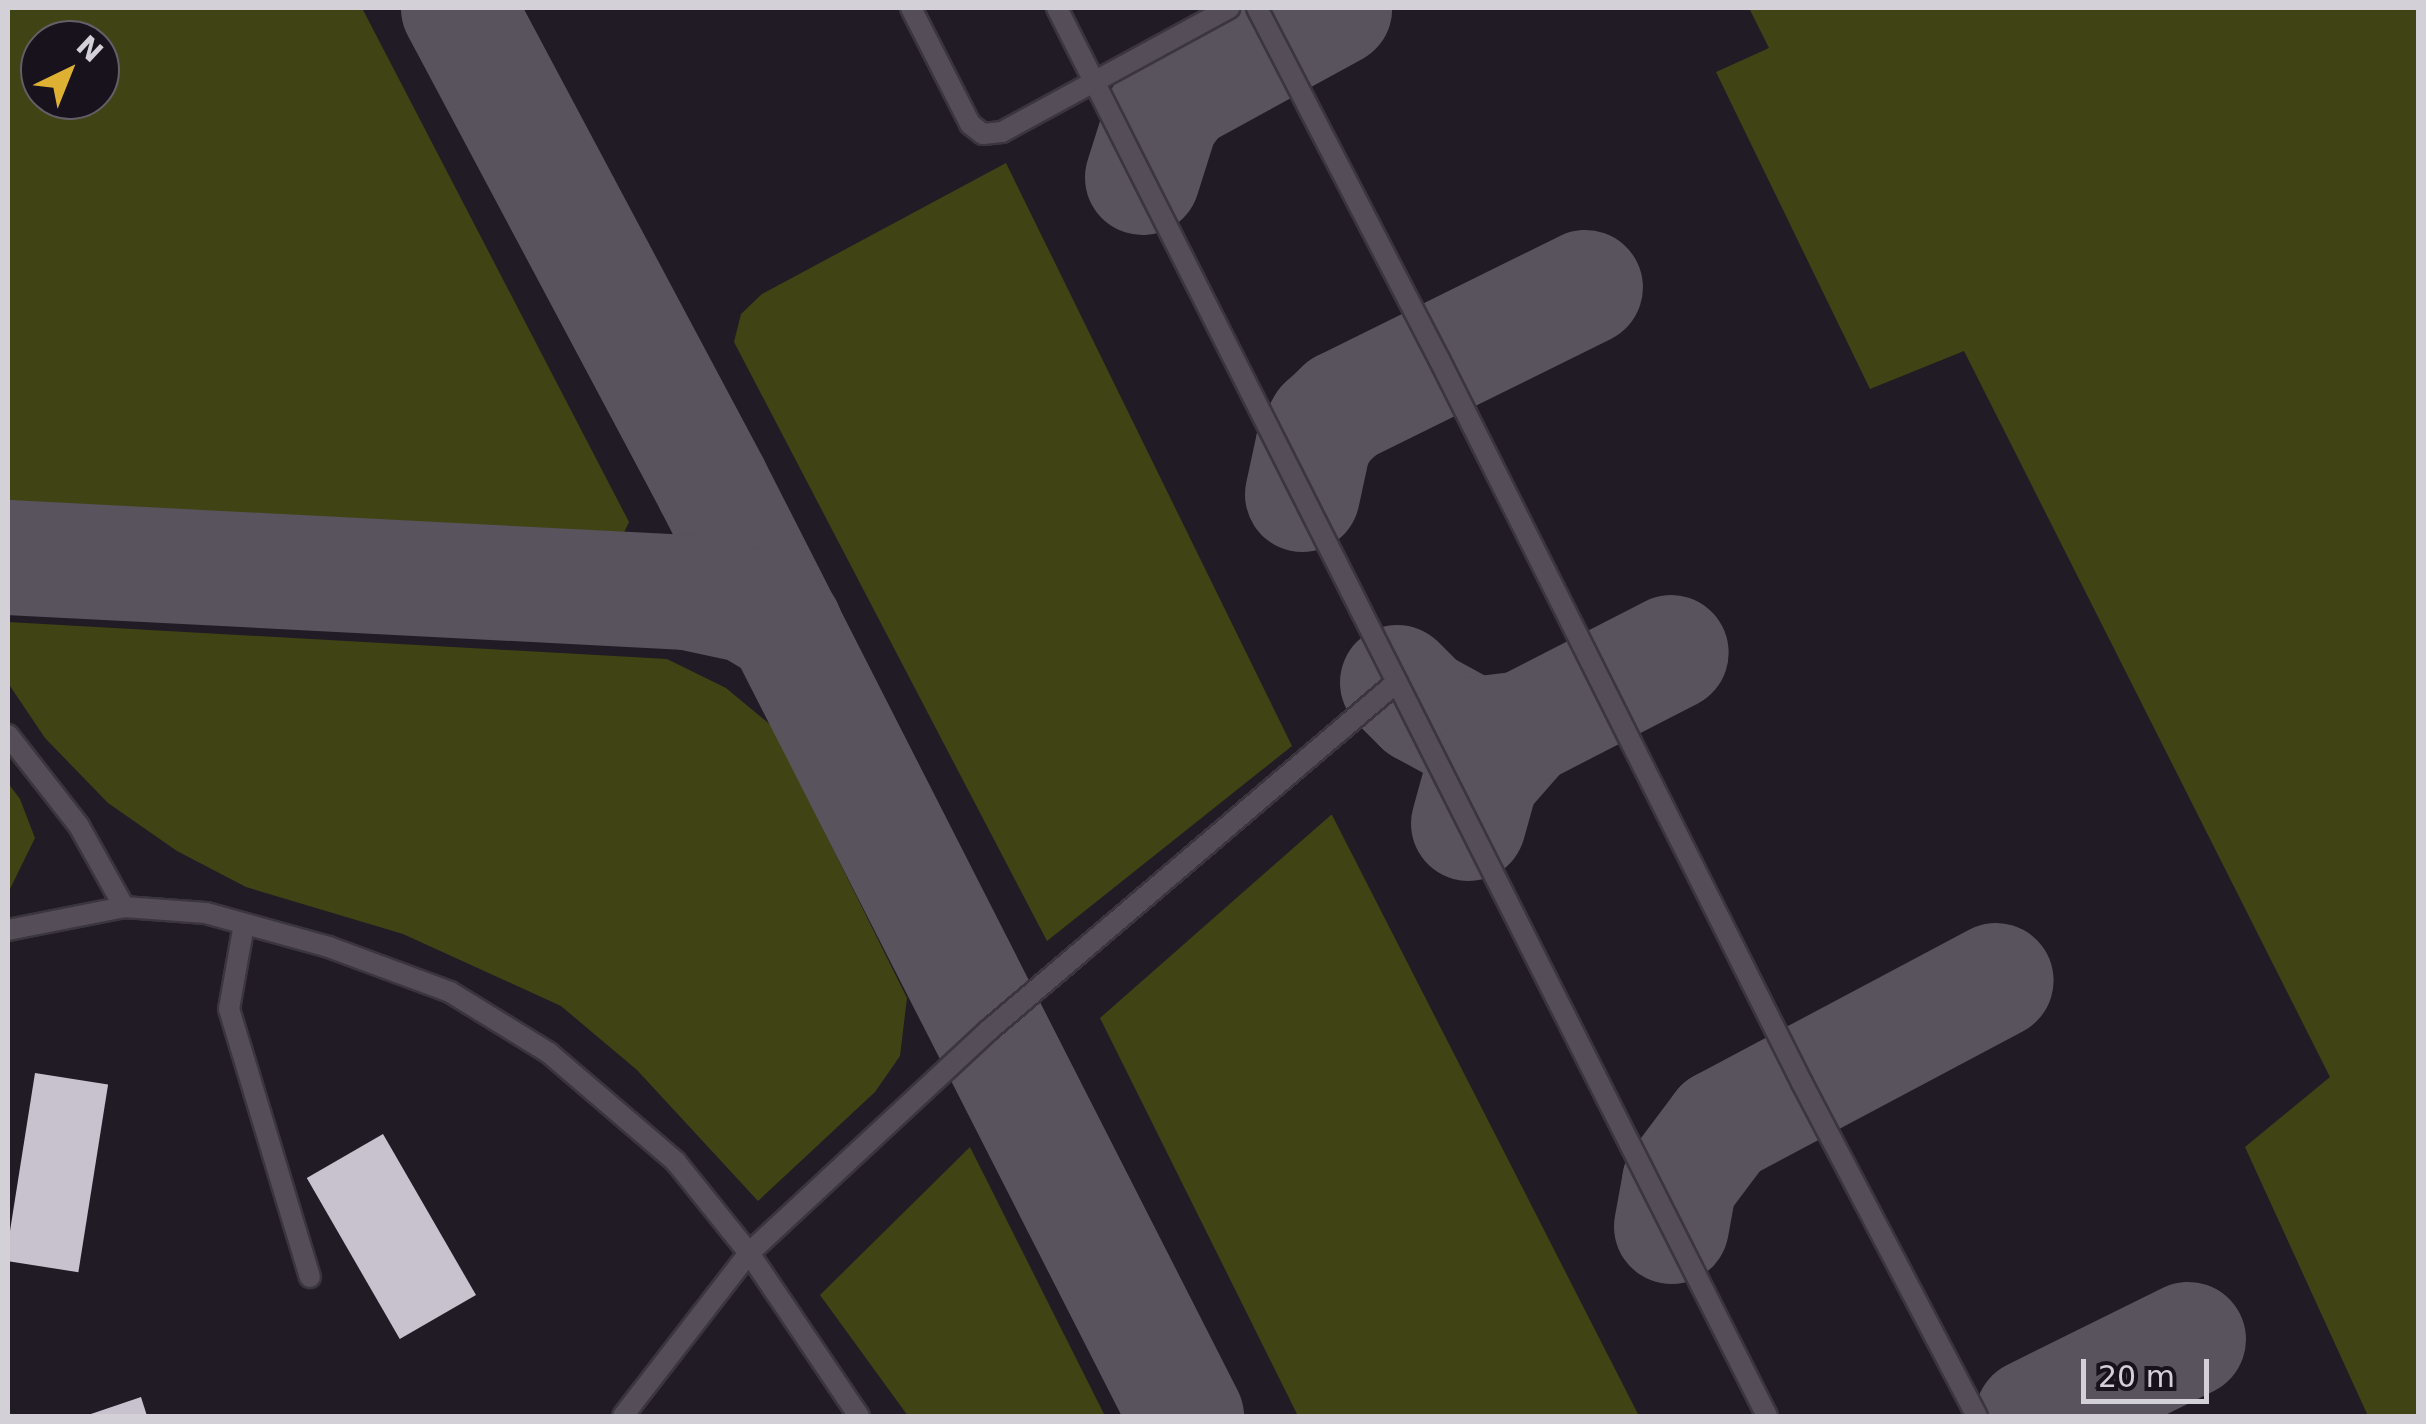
<!DOCTYPE html>
<html>
<head>
<meta charset="utf-8">
<style>
  body { margin:0 }
  #map { position:relative; width:2426px; height:1424px; overflow:hidden; background:#211b25; font-family:"DejaVu Sans",sans-serif }
  div>[style] { position:absolute }
  [style*='--x'] { left:calc(var(--x)*1px); top:calc(var(--y)*1px); width:calc(var(--w)*1px); rotate:calc(var(--a)*1deg) }
  .green>* { inset:0; background:#404314 }
  .taxiway>* { height:115px; margin:-57.5px; padding:0 57.5px; transform-origin:57.5px; border-radius:57.5px; background:#58535c }
  .building>* { inset:0; background:#c8c1ce; transform-origin:0 0 }
  .roads { filter:drop-shadow(2px 0 #3b363e) drop-shadow(-2px 0 #3b363e) drop-shadow(0 2px #3b363e) drop-shadow(0 -2px #3b363e) }
  .lane>* { height:20px; margin:-10px; padding:0 10px; transform-origin:10px; border-radius:10px; background:#554e59 }
  span { translate:-50% -50%; white-space:nowrap; text-align:center; line-height:1.15; -webkit-text-stroke:10px #18121c; paint-order:stroke }
  .frame { position:absolute; inset:0; border:10px solid #d4d0d7; pointer-events:none }
  .north { position:absolute; left:20px; top:20px; width:100px; height:100px; box-sizing:border-box; background:#18121c; border:2px solid #635e67; border-radius:50%; rotate:43deg; font-size:28px; font-weight:700; line-height:40px; text-align:center; color:#d4d0d7 }
  .north::after { content:''; display:block; margin:auto; width:35px; height:45px; background:#deb133; clip-path:polygon(50% 0,100% 100%,50% 72%,0 100%) }
  .scale { position:absolute; left:2081px; top:1359px; width:128px; height:45px; box-sizing:border-box; border:5px solid #d4d0d7; border-top:0; padding-left:12px; font-size:30px; line-height:35px; white-space:nowrap; color:#d4d0d7; -webkit-text-stroke:8px #18121c; paint-order:stroke }
</style>
</head>
<body>
<div id="map">
  <div class="green">
    <i style="clip-path:polygon(evenodd,8px 8px,362px 8px,629px 522px,618px 545px,8px 521px,8px 8px,40px 40px,100px 40px,100px 100px,40px 100px,40px 40px)"></i>
    <i style="clip-path:polygon(1749px 8px,2418px 8px,2418px 1416px,2368px 1416px,2245px 1147px,2330px 1077px,1964px 351px,1870px 389px,1716px 72px,1769px 48px)"></i>
    <i style="clip-path:polygon(1006px 163px,1292px 746px,1047px 941px,734px 342px,741px 314px,762px 294px)"></i>
    <i style="clip-path:polygon(8px 622px,667px 659px,726px 688px,772px 726px,907px 998px,900px 1056px,875px 1092px,758px 1201px,637px 1070px,561px 1006px,403px 934px,246px 887px,177px 851px,108px 803px,45px 738px,8px 683px)"></i>
    <i style="clip-path:polygon(8px 783px,20px 799px,35px 838px,8px 893px)"></i>
    <i style="clip-path:polygon(1331px 815px,1332px 815px,1639px 1416px,1298px 1416px,1100px 1018px)"></i>
    <i style="clip-path:polygon(970px 1147px,1105px 1416px,908px 1416px,820px 1295px)"></i>
  </div>
  <div class="taxiway">
    <i style="--x:458;--y:8;--w:540;--a:61.96"></i>
    <i style="--x:712;--y:485;--w:1045;--a:63.02"></i>
    <i style="--x:1142;--y:177;--w:63;--a:-72.4"></i>
    <i style="--x:1161;--y:117;--w:30;--a:-53"></i>
    <i style="--x:1179;--y:93;--w:177;--a:-28.7"></i>
    <i style="--x:1302;--y:494;--w:52;--a:-77.8"></i>
    <i style="--x:1313;--y:443;--w:22;--a:-60"></i>
    <i style="--x:1324;--y:424;--w:25;--a:-43"></i>
    <i style="--x:1342;--y:407;--w:271;--a:-26.3"></i>
    <i style="--x:8;--y:557;--w:680;--a:2.95"></i>
    <i style="--x:687;--y:592;--w:62;--a:12"></i>
    <i style="--x:748;--y:605;--w:43;--a:30.7"></i>
    <i style="--x:1397;--y:682;--w:34;--a:45"></i>
    <i style="--x:1421;--y:706;--w:48;--a:28.7"></i>
    <i style="--x:1463;--y:729;--w:18;--a:13"></i>
    <i style="--x:1481;--y:733;--w:42;--a:-6.8"></i>
    <i style="--x:1468;--y:823;--w:49;--a:-74.5"></i>
    <i style="--x:1481;--y:776;--w:64;--a:-48.8"></i>
    <i style="--x:1523;--y:728;--w:166;--a:-27.2"></i>
    <i style="--x:1671;--y:1226;--w:45;--a:-79.7"></i>
    <i style="--x:1679;--y:1182;--w:70;--a:-53.1"></i>
    <i style="--x:1721;--y:1126;--w:311;--a:-28"></i>
    <i style="--x:2032;--y:1416;--w:174;--a:-26.3"></i>
  </div>
  <div class="building">
    <i style="left:35px;top:1073px;width:74px;height:190px;rotate:9deg"></i>
    <i style="left:383px;top:1134px;width:186px;height:88px;rotate:60deg"></i>
    <i style="clip-path:polygon(141px 1397px,147px 1416px,85px 1416px)"></i>
  </div>
  <div class="roads">
    <div class="lane">
      <i style="--x:911;--y:8;--w:130;--a:63"></i>
      <i style="--x:970;--y:124;--w:16;--a:38"></i>
      <i style="--x:983;--y:134;--w:19;--a:-6"></i>
      <i style="--x:1002;--y:132;--w:259;--a:-28.6"></i>
      <i style="--x:1057;--y:8;--w:1577;--a:63.24"></i>
      <i style="--x:1257;--y:8;--w:395;--a:62.6"></i>
      <i style="--x:1439;--y:359;--w:810;--a:63.37"></i>
      <i style="--x:1802;--y:1083;--w:376;--a:62.3"></i>
      <i style="--x:8;--y:735;--w:115;--a:52"></i>
      <i style="--x:79;--y:826;--w:93;--a:60.9"></i>
      <i style="--x:124;--y:907;--w:82;--a:4.2"></i>
      <i style="--x:206;--y:913;--w:128;--a:15.5"></i>
      <i style="--x:329;--y:947;--w:129;--a:20.4"></i>
      <i style="--x:450;--y:992;--w:116;--a:31.6"></i>
      <i style="--x:549;--y:1053;--w:167;--a:40.6"></i>
      <i style="--x:676;--y:1162;--w:117;--a:51.3"></i>
      <i style="--x:749;--y:1253;--w:197;--a:56"></i>
      <i style="--x:244;--y:924;--w:86;--a:100"></i>
      <i style="--x:229;--y:1009;--w:280;--a:73.2"></i>
      <i style="--x:8;--y:930;--w:118;--a:-11.2"></i>
      <i style="--x:623;--y:1416;--w:206;--a:-52.3"></i>
      <i style="--x:749;--y:1253;--w:328;--a:-42.9"></i>
      <i style="--x:989;--y:1030;--w:536;--a:-40.46"></i>
    </div>
  </div>
  <div class="frame"></div>
  <div class="north">N</div>
  <div class="scale">20 m</div>
</div>
</body>
</html>
